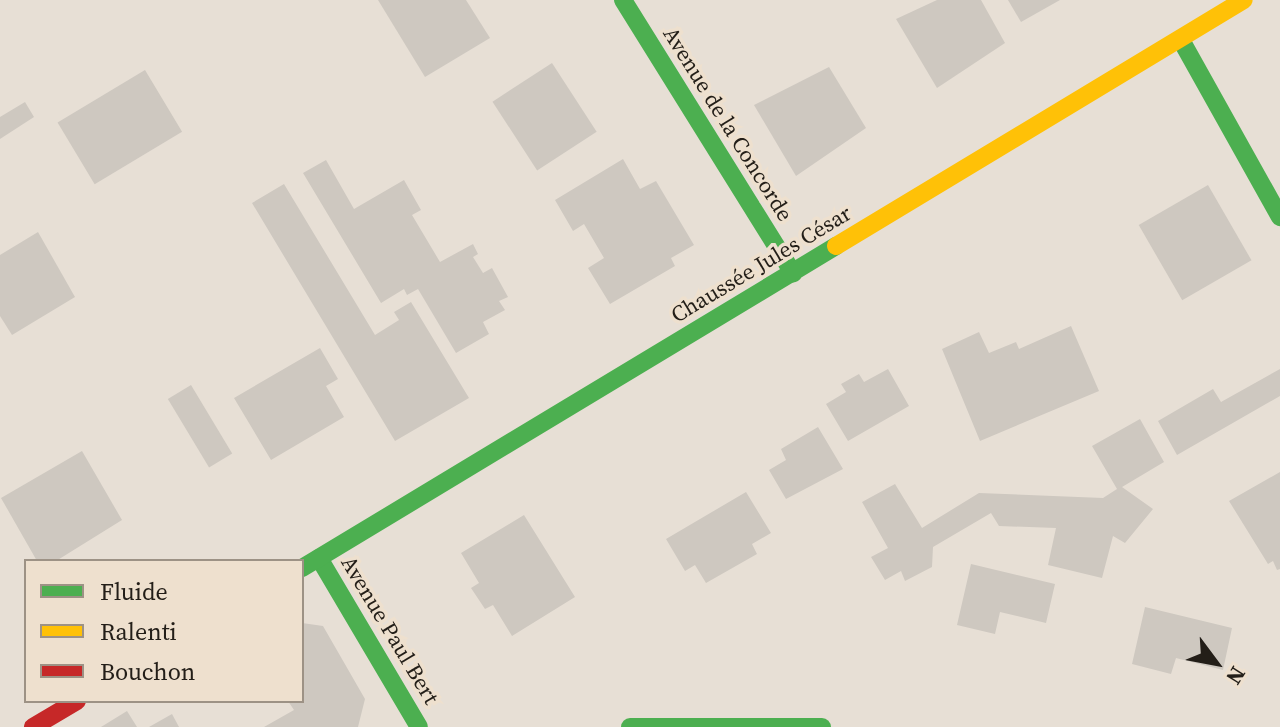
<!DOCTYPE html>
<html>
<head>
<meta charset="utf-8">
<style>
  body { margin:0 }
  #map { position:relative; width:1280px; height:727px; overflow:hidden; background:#e7dfd5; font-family:"Source Serif 4",serif }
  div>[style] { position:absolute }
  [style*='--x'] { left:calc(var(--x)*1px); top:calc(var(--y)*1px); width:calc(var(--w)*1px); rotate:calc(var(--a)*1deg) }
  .building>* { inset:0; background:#cec8c0; transform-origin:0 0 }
  .fast>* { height:18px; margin:-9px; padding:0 9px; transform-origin:9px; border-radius:9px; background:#4caf50 }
  .slow>* { height:18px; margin:-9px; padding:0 9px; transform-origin:9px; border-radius:9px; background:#ffc107 }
  .jam>* { height:18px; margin:-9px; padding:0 9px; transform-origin:9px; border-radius:9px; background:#c62828 }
  span { translate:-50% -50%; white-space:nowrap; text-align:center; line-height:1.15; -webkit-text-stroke:7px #eee0ce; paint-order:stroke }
  .street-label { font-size:22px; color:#231e18 }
  .legend { position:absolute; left:24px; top:559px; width:280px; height:144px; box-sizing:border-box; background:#eee0ce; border:2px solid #9d9285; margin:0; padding:10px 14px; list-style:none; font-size:24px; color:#231e18 }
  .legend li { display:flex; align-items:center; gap:16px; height:40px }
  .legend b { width:40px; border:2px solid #9d9285 }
  .north { position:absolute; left:1176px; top:623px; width:80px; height:80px; -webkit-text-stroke:6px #eee0ce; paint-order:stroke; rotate:122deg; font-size:22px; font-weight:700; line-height:32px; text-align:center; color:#231e18 }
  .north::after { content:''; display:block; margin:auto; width:28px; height:36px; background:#231e18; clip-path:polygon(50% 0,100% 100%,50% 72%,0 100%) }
</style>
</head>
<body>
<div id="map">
  <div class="building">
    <i style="clip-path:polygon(378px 0,466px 0,490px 38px,425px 77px)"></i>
    <i style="clip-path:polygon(937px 0,981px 0,1005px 43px,937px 88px,896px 19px)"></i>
    <i style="clip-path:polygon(1008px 0,1060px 0,1021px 22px)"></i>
    <i style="left:552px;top:63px;width:82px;height:71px;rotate:57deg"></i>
    <i style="clip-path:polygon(829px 67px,866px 128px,796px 176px,754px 105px)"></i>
    <i style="left:145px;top:70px;width:72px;height:102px;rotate:59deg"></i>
    <i style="clip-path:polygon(25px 102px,34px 117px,0 139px,0 117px)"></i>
    <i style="clip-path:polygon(623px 159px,640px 189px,656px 181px,694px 245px,671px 258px,675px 266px,610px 304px,588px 268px,604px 258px,584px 224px,573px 231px,555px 200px)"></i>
    <i style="clip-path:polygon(326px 160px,354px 209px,404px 180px,421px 210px,412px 215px,440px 262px,473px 244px,478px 254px,473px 257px,483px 273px,492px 268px,508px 297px,499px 301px,505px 310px,483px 322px,489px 334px,456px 353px,418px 289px,407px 295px,404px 289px,381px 303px,303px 173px)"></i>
    <i style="clip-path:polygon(284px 184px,375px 335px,399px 320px,394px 312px,411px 302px,469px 398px,395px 441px,252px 203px)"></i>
    <i style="left:1208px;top:185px;width:87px;height:80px;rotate:60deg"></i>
    <i style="clip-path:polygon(38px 232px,75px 297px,12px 335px,0 316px,0 255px)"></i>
    <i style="clip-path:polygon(1071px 326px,1099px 391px,980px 441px,942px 349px,979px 332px,989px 353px,1016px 342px,1019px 349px)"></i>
    <i style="clip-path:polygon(320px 348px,338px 379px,326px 386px,344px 417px,271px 460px,234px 398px)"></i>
    <i style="clip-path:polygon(888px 369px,909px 406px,848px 441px,826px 404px,846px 392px,841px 384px,859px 374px,864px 382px)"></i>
    <i style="clip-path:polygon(1280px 369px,1280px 396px,1177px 455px,1158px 421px,1213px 389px,1221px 402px)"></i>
    <i style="left:191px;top:385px;width:80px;height:27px;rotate:59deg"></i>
    <i style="clip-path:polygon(1140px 419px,1164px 462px,1122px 487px,1153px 509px,1125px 543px,1113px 536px,1102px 578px,1048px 565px,1056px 528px,999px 526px,991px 513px,933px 547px,932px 567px,905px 581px,901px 571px,885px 580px,871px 557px,888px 548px,862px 502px,895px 484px,922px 528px,979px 493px,1103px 498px,1117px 489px,1092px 446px)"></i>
    <i style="clip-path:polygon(818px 427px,843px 469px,786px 499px,769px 470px,786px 460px,781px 449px)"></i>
    <i style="clip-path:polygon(82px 451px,122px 520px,56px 561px,37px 561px,1px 498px)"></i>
    <i style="clip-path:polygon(1280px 472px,1280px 569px,1277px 570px,1273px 561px,1268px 564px,1229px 501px)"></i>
    <i style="clip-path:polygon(746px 492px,771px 533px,752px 544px,757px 554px,706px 583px,695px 565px,685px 571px,666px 539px)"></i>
    <i style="clip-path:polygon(524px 515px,575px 597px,512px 636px,493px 605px,485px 609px,471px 588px,479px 583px,461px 553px)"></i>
    <i style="clip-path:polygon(971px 564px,1055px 584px,1046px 623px,1000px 612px,995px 634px,957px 625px)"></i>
    <i style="clip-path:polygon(1145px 607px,1232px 628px,1223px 670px,1176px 658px,1171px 674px,1132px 664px)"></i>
    <i style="clip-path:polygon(302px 623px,323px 626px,365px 699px,358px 727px,264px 727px,294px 710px,288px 701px,302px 701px)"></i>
    <i style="clip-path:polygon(127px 711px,137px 727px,101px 727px)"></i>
    <i style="clip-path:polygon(172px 714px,179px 727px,149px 727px)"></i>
  </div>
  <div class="fast">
    <i style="--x:623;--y:0;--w:322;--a:58.1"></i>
    <i style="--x:1181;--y:40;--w:203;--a:60.8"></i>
    <i style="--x:319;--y:558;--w:196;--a:59.4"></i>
    <i style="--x:302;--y:568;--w:624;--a:-31.09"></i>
    <i style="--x:630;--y:727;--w:192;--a:0"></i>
  </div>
  <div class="slow">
    <i style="--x:836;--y:246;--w:476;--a:-31.1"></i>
  </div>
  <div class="jam">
    <i style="--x:33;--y:727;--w:51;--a:-30.6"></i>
  </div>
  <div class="street-label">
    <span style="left:728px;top:124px;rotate:58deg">Avenue de la Concorde</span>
    <span style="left:761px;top:264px;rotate:-31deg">Chaussée Jules César</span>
    <span style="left:390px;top:630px;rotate:59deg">Avenue Paul Bert</span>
  </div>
  <ul class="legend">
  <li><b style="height:10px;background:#4caf50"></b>Fluide</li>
  <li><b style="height:10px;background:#ffc107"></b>Ralenti</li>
  <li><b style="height:10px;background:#c62828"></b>Bouchon</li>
  </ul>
  <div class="north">N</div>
</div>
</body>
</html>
